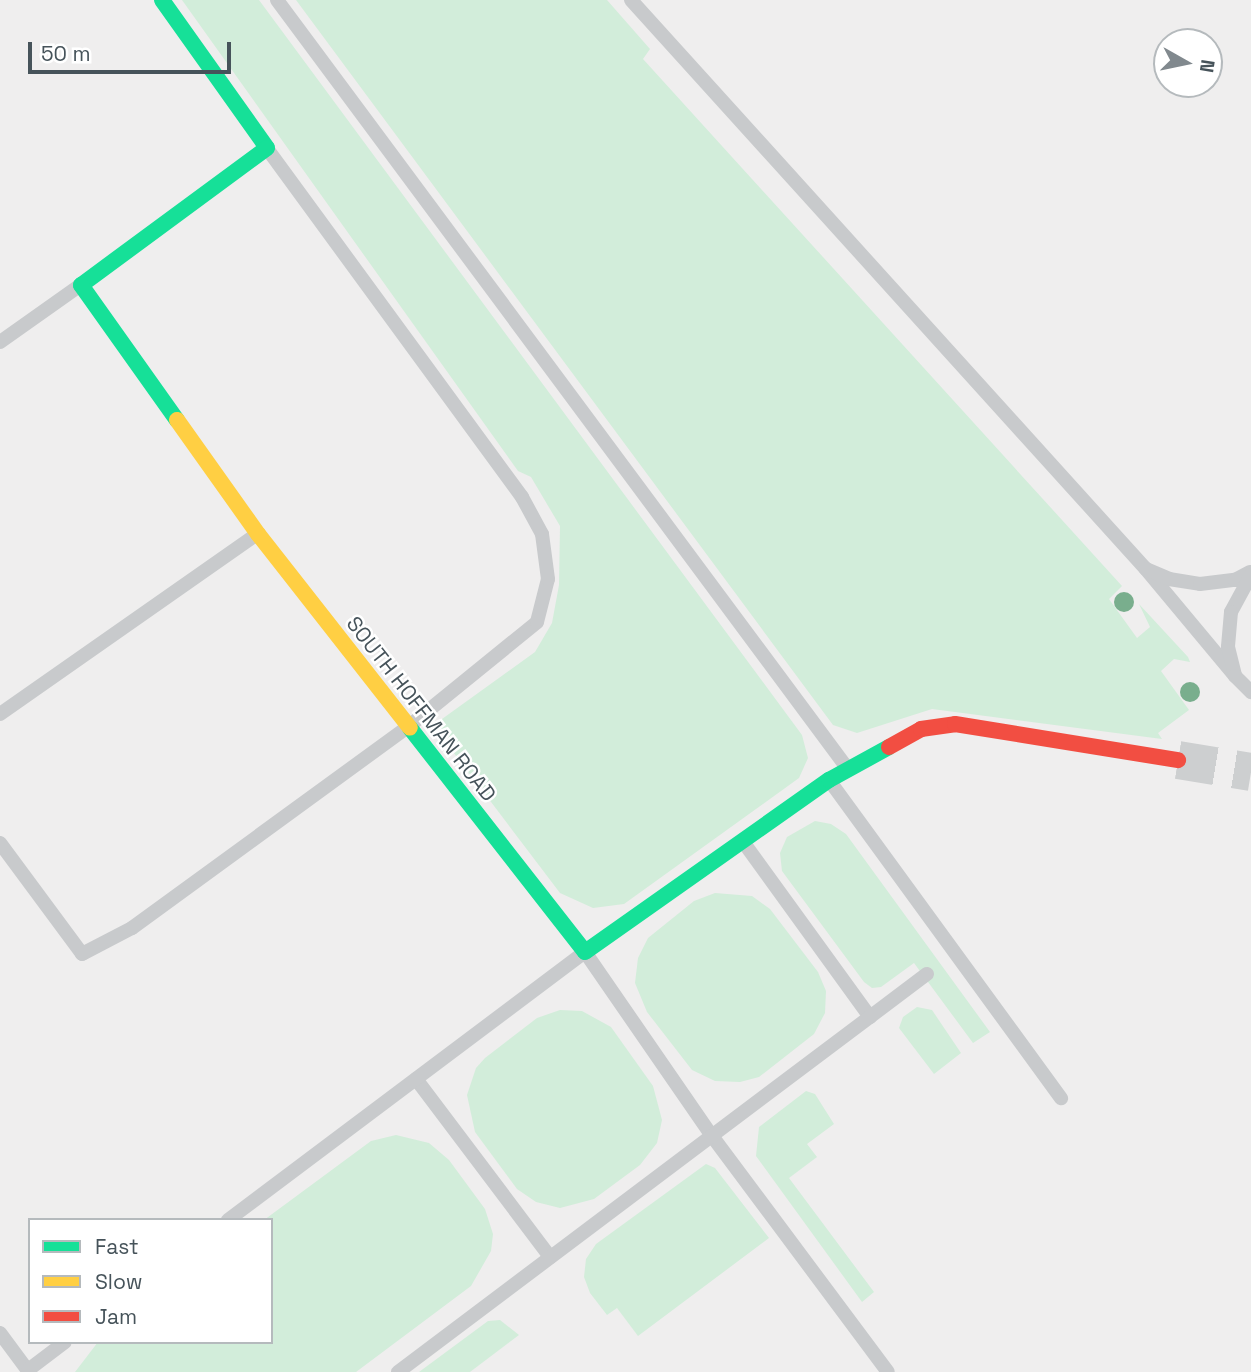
<!DOCTYPE html>
<html>
<head>
<meta charset="utf-8">
<style>
  body { margin:0 }
  #map { position:relative; width:1251px; height:1372px; overflow:hidden; background:#efeeee; font-family:"Space Grotesk",sans-serif }
  div>[style] { position:absolute }
  [style*='--x'] { left:calc(var(--x)*1px); top:calc(var(--y)*1px); width:calc(var(--w)*1px); rotate:calc(var(--a)*1deg) }
  .green>* { inset:0; background:#d2edda }
  .secondary-tunnel>* { height:38px; margin-top:-19px; transform-origin:0; background:repeating-linear-gradient(90deg,#cdcfd0 0 38px,transparent 0 57px) }
  .lane>* { height:14px; margin:-7px; padding:0 7px; transform-origin:7px; border-radius:7px; background:#c8cacc }
  .fast>* { height:16px; margin:-8px; padding:0 8px; transform-origin:8px; border-radius:8px; background:#16e098 }
  .slow>* { height:16px; margin:-8px; padding:0 8px; transform-origin:8px; border-radius:8px; background:#ffcf43 }
  .jam>* { height:16px; margin:-8px; padding:0 8px; transform-origin:8px; border-radius:8px; background:#f24e42 }
  .trees>* { width:20px; height:20px; margin:-10px; border-radius:50%; background:#79ae8d }
  span { translate:-50% -50%; white-space:nowrap; text-align:center; line-height:1.15; -webkit-text-stroke:5px #fff; paint-order:stroke }
  .street-label { font-size:21px; color:#46535a }
  .legend { position:absolute; left:28px; top:1218px; width:245px; height:126px; box-sizing:border-box; background:#fff; border:2px solid #b5babd; margin:0; padding:9px 12px; list-style:none; font-size:21px; color:#46535a }
  .legend li { display:flex; align-items:center; gap:14px; height:35px }
  .legend b { width:35px; border:2px solid #b5babd }
  .north { position:absolute; left:1153px; top:28px; width:70px; height:70px; box-sizing:border-box; background:#fff; border:2px solid #b5babd; border-radius:50%; rotate:99deg; font-size:19px; font-weight:700; line-height:28px; text-align:center; color:#46535a }
  .north::after { content:''; display:block; margin:auto; width:24px; height:32px; background:#81898e; clip-path:polygon(50% 0,100% 100%,50% 72%,0 100%) }
  .scale { position:absolute; left:28px; top:42px; width:203px; height:32px; box-sizing:border-box; border:4px solid #46535a; border-top:0; padding-left:9px; font-size:21px; line-height:24px; white-space:nowrap; color:#46535a; -webkit-text-stroke:5px #fff; paint-order:stroke }
</style>
</head>
<body>
<div id="map">
  <div class="green">
    <i style="clip-path:polygon(182px 0,259px 0,802px 735px,808px 758px,799px 778px,624px 904px,593px 908px,560px 893px,441px 736px,442px 719px,535px 652px,552px 623px,559px 585px,560px 526px,531px 477px,518px 471px)"></i>
    <i style="clip-path:polygon(296px 0,607px 0,650px 49px,643px 59px,1122px 586px,1109px 599px,1137px 638px,1150px 627px,1139px 604px,1188px 657px,1190px 662px,1174px 659px,1161px 671px,1189px 710px,1158px 733px,1162px 739px,932px 709px,857px 733px,833px 725px)"></i>
    <i style="clip-path:polygon(815px 821px,831px 824px,846px 834px,990px 1032px,973px 1043px,914px 963px,881px 987px,872px 988px,864px 982px,782px 871px,780px 853px,787px 837px)"></i>
    <i style="clip-path:polygon(715px 893px,752px 896px,770px 909px,818px 972px,826px 991px,825px 1013px,814px 1034px,759px 1077px,740px 1082px,715px 1081px,692px 1070px,647px 1012px,635px 983px,638px 958px,648px 938px,694px 901px)"></i>
    <i style="clip-path:polygon(917px 1007px,932px 1010px,961px 1053px,934px 1074px,899px 1028px,903px 1017px)"></i>
    <i style="clip-path:polygon(560px 1010px,582px 1011px,611px 1027px,653px 1086px,662px 1120px,657px 1143px,640px 1165px,594px 1199px,560px 1208px,536px 1202px,517px 1189px,475px 1132px,467px 1095px,476px 1068px,485px 1058px,537px 1018px)"></i>
    <i style="clip-path:polygon(806px 1091px,815px 1094px,834px 1124px,807px 1144px,817px 1157px,789px 1178px,874px 1292px,862px 1302px,756px 1156px,759px 1127px)"></i>
    <i style="clip-path:polygon(396px 1135px,429px 1143px,449px 1160px,485px 1209px,493px 1234px,491px 1251px,471px 1286px,356px 1372px,75px 1372px,98px 1342px,271px 1342px,271px 1220px,264px 1220px,371px 1141px)"></i>
    <i style="clip-path:polygon(706px 1164px,715px 1168px,769px 1238px,638px 1336px,617px 1308px,607px 1315px,590px 1293px,584px 1277px,586px 1259px,596px 1244px)"></i>
    <i style="clip-path:polygon(500px 1320px,519px 1335px,470px 1372px,419px 1372px,488px 1321px)"></i>
  </div>
  <div class="secondary-tunnel">
    <i style="--x:1178;--y:760;--w:74;--a:9.3"></i>
  </div>
  <div class="lane">
    <i style="--x:277;--y:0;--w:958;--a:53.41"></i>
    <i style="--x:631;--y:0;--w:766;--a:47.86"></i>
    <i style="--x:1145;--y:568;--w:141;--a:50.2"></i>
    <i style="--x:0;--y:342;--w:97;--a:-35.3"></i>
    <i style="--x:1146;--y:569;--w:25;--a:23"></i>
    <i style="--x:1169;--y:579;--w:31;--a:9"></i>
    <i style="--x:1200;--y:584;--w:35;--a:-7"></i>
    <i style="--x:1235;--y:580;--w:17;--a:-28"></i>
    <i style="--x:1251;--y:575;--w:42;--a:118.4"></i>
    <i style="--x:1231;--y:612;--w:35;--a:95"></i>
    <i style="--x:1228;--y:647;--w:30;--a:76"></i>
    <i style="--x:1235;--y:676;--w:23;--a:45"></i>
    <i style="--x:0;--y:714;--w:314;--a:-35"></i>
    <i style="--x:829;--y:780;--w:394;--a:53.9"></i>
    <i style="--x:0;--y:843;--w:138;--a:53.5"></i>
    <i style="--x:82;--y:954;--w:56;--a:-27.5"></i>
    <i style="--x:132;--y:928;--w:341;--a:-36.1"></i>
    <i style="--x:408;--y:727;--w:166;--a:-39.1"></i>
    <i style="--x:537;--y:622;--w:44;--a:-75.7"></i>
    <i style="--x:548;--y:579;--w:45;--a:-97.6"></i>
    <i style="--x:542;--y:534;--w:42;--a:-118.4"></i>
    <i style="--x:522;--y:497;--w:431;--a:-126.2"></i>
    <i style="--x:744;--y:843;--w:215;--a:54.1"></i>
    <i style="--x:416;--y:1079;--w:223;--a:53"></i>
    <i style="--x:228;--y:1220;--w:446;--a:-36.9"></i>
    <i style="--x:585;--y:952;--w:224;--a:55.4"></i>
    <i style="--x:712;--y:1136;--w:294;--a:53.3"></i>
    <i style="--x:0;--y:1333;--w:49;--a:53.4"></i>
    <i style="--x:28;--y:1370;--w:46;--a:-37.1"></i>
    <i style="--x:398;--y:1372;--w:662;--a:-36.96"></i>
  </div>
  <div class="fast">
    <i style="--x:162;--y:0;--w:181;--a:54.6"></i>
    <i style="--x:267;--y:148;--w:231;--a:143.6"></i>
    <i style="--x:81;--y:285;--w:166;--a:54.6"></i>
    <i style="--x:410;--y:728;--w:284;--a:52"></i>
    <i style="--x:585;--y:952;--w:299;--a:-35.2"></i>
    <i style="--x:829;--y:780;--w:68;--a:-28.8"></i>
  </div>
  <div class="slow">
    <i style="--x:177;--y:420;--w:140;--a:54.6"></i>
    <i style="--x:258;--y:534;--w:246;--a:51.9"></i>
  </div>
  <div class="jam">
    <i style="--x:889;--y:747;--w:37;--a:-29"></i>
    <i style="--x:921;--y:729;--w:34;--a:-8"></i>
    <i style="--x:955;--y:724;--w:226;--a:9.2"></i>
  </div>
  <div class="trees">
    <i style="left:1124px;top:602px"></i>
    <i style="left:1190px;top:692px"></i>
  </div>
  <div class="street-label">
    <span style="left:421px;top:709px;rotate:52deg">SOUTH HOFFMAN ROAD</span>
  </div>
  <ul class="legend">
  <li><b style="height:9px;background:#16e098"></b>Fast</li>
  <li><b style="height:9px;background:#ffcf43"></b>Slow</li>
  <li><b style="height:9px;background:#f24e42"></b>Jam</li>
  </ul>
  <div class="north">N</div>
  <div class="scale">50 m</div>
</div>
</body>
</html>
